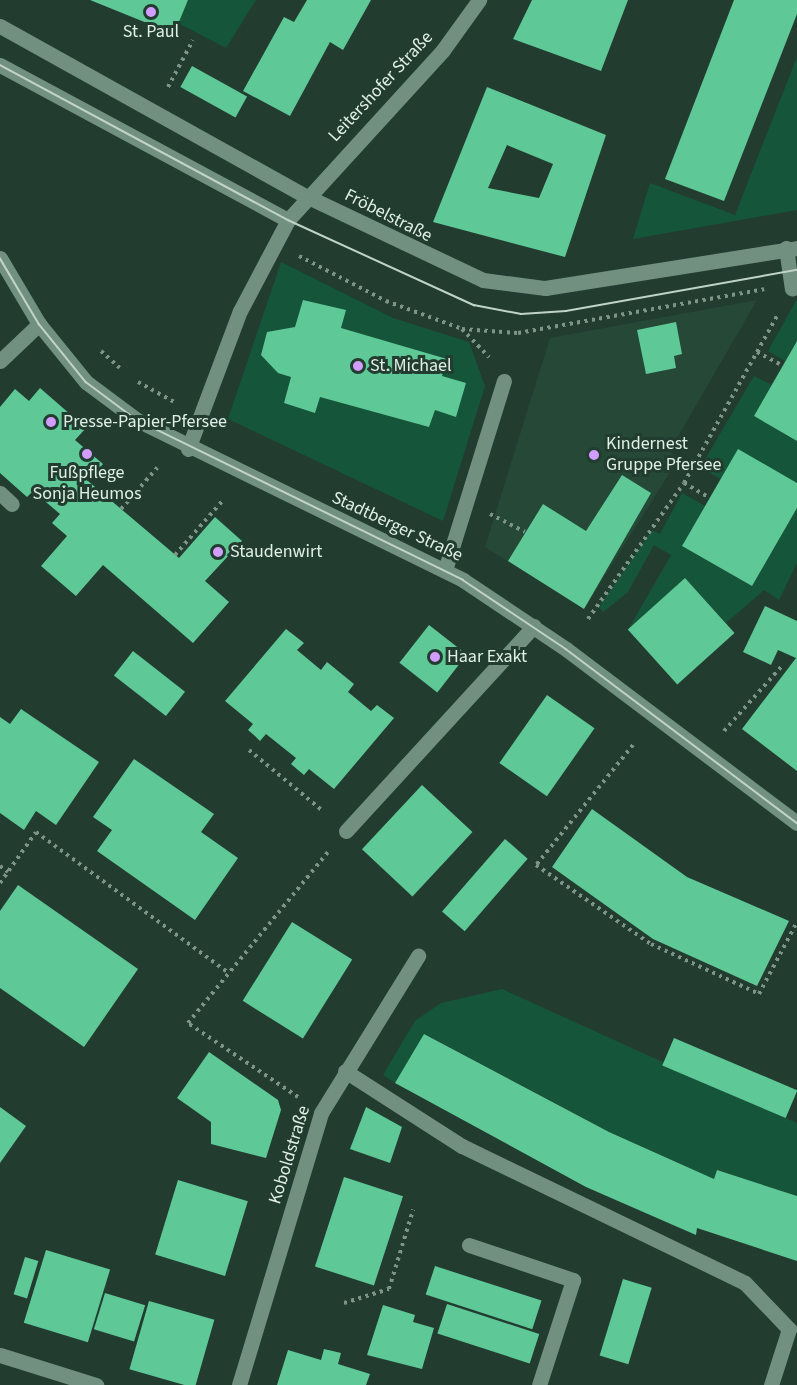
<!DOCTYPE html>
<html>
<head>
<meta charset="utf-8">
<style>
  body { margin:0 }
  #map { position:relative; width:797px; height:1385px; overflow:hidden; background:#223d30; font-family:"Source Sans 3",sans-serif }
  div>[style] { position:absolute }
  [style*='--x'] { left:calc(var(--x)*1px); top:calc(var(--y)*1px); width:calc(var(--w)*1px); rotate:calc(var(--a)*1deg) }
  .built>* { inset:0; background:#254837 }
  .green>* { inset:0; background:#15553a }
  .building>* { inset:0; background:#5fc897; transform-origin:0 0 }
  .path>* { height:4px; margin-top:-2px; transform-origin:0; background:repeating-linear-gradient(90deg,#7f9489 0 3px,transparent 0 7.5px) }
  .minor>* { height:15px; margin:-7.5px; padding:0 7.5px; transform-origin:7.5px; border-radius:7.5px; background:#729080 }
  .tram>* { height:1.5px; margin:-0.75px; padding:0 0.75px; transform-origin:0.75px; border-radius:0.75px; background:#c1d3c9 }
  .dots>* { width:16px; height:16px; translate:-50% -50%; box-sizing:border-box; border:3px solid #223d30; border-radius:50% }
  span { translate:-50% -50%; white-space:nowrap; text-align:center; line-height:1.15; -webkit-text-stroke:6px #223d30; paint-order:stroke }
  .poi-label { font-size:18px; color:#e0f0e7 }
  .left { translate:0 -50%; text-align:left }
  .street-label { font-size:18px; color:#e0f0e7 }
</style>
</head>
<body>
<div id="map">
  <div class="built">
    <i style="clip-path:polygon(757px 300px,669px 452px,679px 458px,584px 609px,485px 547px,550px 338px)"></i>
  </div>
  <div class="green">
    <i style="clip-path:polygon(188px 0,256px 0,226px 48px,178px 23px)"></i>
    <i style="clip-path:polygon(797px 57px,797px 210px,633px 239px,650px 183px,735px 215px)"></i>
    <i style="clip-path:polygon(281px 262px,393px 318px,469px 342px,485px 386px,443px 521px,228px 419px)"></i>
    <i style="clip-path:polygon(797px 299px,797px 341px,785px 361px,768px 351px)"></i>
    <i style="clip-path:polygon(754px 376px,772px 385px,754px 416px,797px 441px,797px 483px,721px 479px,700px 468px)"></i>
    <i style="clip-path:polygon(682px 493px,705px 506px,682px 546px,752px 586px,797px 508px,797px 563px,779px 600px,764px 590px,726px 623px,685px 578px,628px 630px,671px 555px,654px 545px,628px 592px,603px 612px,599px 607px,652px 530px,660px 534px)"></i>
    <i style="clip-path:polygon(502px 989px,797px 1123px,797px 1196px,717px 1170px,714px 1179px,609px 1132px,425px 1034px,395px 1083px,383px 1075px,415px 1021px,441px 1003px)"></i>
  </div>
  <div class="building">
    <i style="clip-path:polygon(90px 0,188px 0,174px 34px)"></i>
    <i style="clip-path:polygon(307px 0,371px 0,343px 50px,330px 42px,290px 116px,243px 91px,284px 17px,294px 22px)"></i>
    <i style="clip-path:polygon(532px 0,628px 0,601px 71px,513px 39px)"></i>
    <i style="clip-path:polygon(734px 0,797px 0,797px 14px,724px 201px,665px 179px)"></i>
    <i style="left:192px;top:66px;width:63px;height:24px;rotate:29deg"></i>
    <i style="clip-path:polygon(evenodd,487px 87px,606px 135px,565px 257px,433px 222px,487px 87px,507px 145px,553px 164px,539px 198px,488px 188px,507px 145px)"></i>
    <i style="clip-path:polygon(303px 300px,346px 310px,341px 328px,447px 359px,442px 376px,466px 383px,456px 417px,435px 410px,429px 427px,320px 397px,315px 413px,284px 403px,291px 377px,278px 373px,261px 355px,267px 332px,295px 327px)"></i>
    <i style="clip-path:polygon(676px 322px,682px 354px,674px 356px,676px 368px,646px 374px,637px 330px)"></i>
    <i style="clip-path:polygon(797px 341px,797px 441px,754px 416px)"></i>
    <i style="clip-path:polygon(40px 388px,86px 428px,75px 440px,103px 464px,88px 481px,179px 558px,215px 517px,242px 541px,205px 581px,229px 602px,193px 643px,103px 565px,76px 596px,41px 566px,67px 536px,52px 523px,60px 514px,33px 491px,27px 497px,0 473px,0 407px,15px 389px,29px 401px)"></i>
    <i style="clip-path:polygon(738px 449px,797px 483px,797px 508px,752px 586px,682px 546px)"></i>
    <i style="clip-path:polygon(622px 475px,651px 493px,584px 609px,508px 561px,543px 504px,586px 531px)"></i>
    <i style="left:685px;top:578px;width:74px;height:77px;rotate:48deg"></i>
    <i style="clip-path:polygon(765px 606px,797px 621px,797px 771px,742px 729px,796px 658px,778px 650px,771px 665px,743px 652px)"></i>
    <i style="left:429px;top:625px;width:48px;height:48px;rotate:38deg"></i>
    <i style="clip-path:polygon(286px 629px,304px 643px,297px 650px,321px 670px,327px 662px,354px 684px,348px 692px,371px 711px,377px 705px,394px 718px,334px 789px,309px 769px,304px 775px,298px 770px,291px 764px,296px 758px,266px 734px,260px 741px,255px 736px,248px 730px,253px 724px,225px 701px)"></i>
    <i style="left:133px;top:651px;width:66px;height:31px;rotate:38deg"></i>
    <i style="left:547px;top:695px;width:58px;height:83px;rotate:35deg"></i>
    <i style="clip-path:polygon(21px 709px,99px 762px,56px 825px,36px 811px,24px 830px,0 813px,0 717px,10px 724px)"></i>
    <i style="clip-path:polygon(134px 759px,214px 814px,201px 832px,238px 858px,195px 920px,97px 851px,112px 830px,93px 817px)"></i>
    <i style="left:422px;top:785px;width:69px;height:88px;rotate:43deg"></i>
    <i style="clip-path:polygon(592px 809px,687px 877px,789px 921px,757px 986px,653px 939px,552px 867px)"></i>
    <i style="left:505px;top:839px;width:30px;height:96px;rotate:41deg"></i>
    <i style="clip-path:polygon(18px 885px,138px 969px,84px 1047px,0 988px,0 911px)"></i>
    <i style="left:292px;top:922px;width:71px;height:93px;rotate:32deg"></i>
    <i style="clip-path:polygon(424px 1034px,609px 1132px,714px 1179px,717px 1170px,797px 1196px,797px 1261px,697px 1228px,696px 1235px,586px 1187px,395px 1083px)"></i>
    <i style="left:674px;top:1038px;width:134px;height:30px;rotate:23deg"></i>
    <i style="clip-path:polygon(209px 1052px,278px 1100px,281px 1110px,266px 1158px,211px 1144px,211px 1122px,177px 1098px)"></i>
    <i style="clip-path:polygon(0 1107px,26px 1126px,0 1163px)"></i>
    <i style="clip-path:polygon(366px 1107px,402px 1127px,390px 1163px,350px 1149px)"></i>
    <i style="left:344px;top:1177px;width:62px;height:94px;rotate:18deg"></i>
    <i style="left:178px;top:1180px;width:73px;height:78px;rotate:17deg"></i>
    <i style="left:46px;top:1250px;width:67px;height:76px;rotate:17deg"></i>
    <i style="left:25px;top:1257px;width:14px;height:39px;rotate:17deg"></i>
    <i style="left:435px;top:1266px;width:112px;height:30px;rotate:18deg"></i>
    <i style="left:623px;top:1279px;width:30px;height:80px;rotate:17deg"></i>
    <i style="left:105px;top:1293px;width:42px;height:38px;rotate:17deg"></i>
    <i style="left:149px;top:1301px;width:68px;height:71px;rotate:16deg"></i>
    <i style="left:447px;top:1304px;width:97px;height:31px;rotate:18deg"></i>
    <i style="clip-path:polygon(383px 1305px,415px 1315px,413px 1322px,434px 1328px,422px 1369px,367px 1355px)"></i>
    <i style="clip-path:polygon(324px 1349px,341px 1353px,338px 1364px,370px 1374px,366px 1385px,277px 1385px,288px 1350px,321px 1360px)"></i>
  </div>
  <div class="path">
    <i style="--x:168;--y:87;--w:53;--a:-62"></i>
    <i style="--x:299;--y:256;--w:98;--a:27.3"></i>
    <i style="--x:386;--y:301;--w:81;--a:20.2"></i>
    <i style="--x:462;--y:329;--w:56;--a:4.1"></i>
    <i style="--x:518;--y:333;--w:250;--a:-10.1"></i>
    <i style="--x:462;--y:329;--w:39;--a:46"></i>
    <i style="--x:101;--y:351;--w:25;--a:42"></i>
    <i style="--x:757;--y:352;--w:30;--a:28"></i>
    <i style="--x:138;--y:382;--w:43;--a:28.9"></i>
    <i style="--x:684;--y:483;--w:30;--a:30"></i>
    <i style="--x:121;--y:509;--w:55;--a:-48.7"></i>
    <i style="--x:490;--y:514;--w:39;--a:27"></i>
    <i style="--x:175;--y:555;--w:74;--a:-48.8"></i>
    <i style="--x:588;--y:619;--w:166;--a:-54.8"></i>
    <i style="--x:684;--y:483;--w:193;--a:-60.9"></i>
    <i style="--x:724;--y:731;--w:86;--a:-48.3"></i>
    <i style="--x:633;--y:745;--w:154;--a:128.9"></i>
    <i style="--x:536;--y:865;--w:140;--a:34.5"></i>
    <i style="--x:651;--y:944;--w:119;--a:24.8"></i>
    <i style="--x:759;--y:994;--w:81;--a:-62.2"></i>
    <i style="--x:249;--y:750;--w:97;--a:39.6"></i>
    <i style="--x:0;--y:866;--w:10;--a:37"></i>
    <i style="--x:0;--y:883;--w:62;--a:-54.8"></i>
    <i style="--x:36;--y:832;--w:239;--a:36.2"></i>
    <i style="--x:298;--y:1097;--w:133;--a:-146.1"></i>
    <i style="--x:188;--y:1023;--w:222;--a:-50.7"></i>
    <i style="--x:344;--y:1303;--w:47;--a:-17.3"></i>
    <i style="--x:389;--y:1289;--w:83;--a:-73.1"></i>
  </div>
  <div class="minor">
    <i style="--x:0;--y:26;--w:350;--a:29.1"></i>
    <i style="--x:306;--y:196;--w:196;--a:25.4"></i>
    <i style="--x:483;--y:280;--w:63;--a:7.4"></i>
    <i style="--x:545;--y:288;--w:255;--a:-9"></i>
    <i style="--x:0;--y:65;--w:327;--a:28.3"></i>
    <i style="--x:786;--y:248;--w:41;--a:81.7"></i>
    <i style="--x:0;--y:258;--w:77;--a:59.4"></i>
    <i style="--x:39;--y:324;--w:75;--a:51"></i>
    <i style="--x:86;--y:382;--w:64;--a:36.7"></i>
    <i style="--x:137;--y:420;--w:363;--a:26.1"></i>
    <i style="--x:463;--y:580;--w:124;--a:33.8"></i>
    <i style="--x:566;--y:649;--w:289;--a:37"></i>
    <i style="--x:0;--y:361;--w:54;--a:-43.5"></i>
    <i style="--x:188;--y:449;--w:147;--a:-69.4"></i>
    <i style="--x:240;--y:311;--w:103;--a:-62.2"></i>
    <i style="--x:288;--y:220;--w:230;--a:-47.6"></i>
    <i style="--x:443;--y:50;--w:62;--a:-54.2"></i>
    <i style="--x:0;--y:493;--w:16;--a:43"></i>
    <i style="--x:445;--y:570;--w:198;--a:-72.7"></i>
    <i style="--x:346;--y:831;--w:278;--a:-47.5"></i>
    <i style="--x:345;--y:1071;--w:139;--a:32.7"></i>
    <i style="--x:462;--y:1146;--w:314;--a:25.8"></i>
    <i style="--x:745;--y:1283;--w:64;--a:46.3"></i>
    <i style="--x:789;--y:1329;--w:59;--a:107.8"></i>
    <i style="--x:469;--y:1245;--w:110;--a:18.6"></i>
    <i style="--x:573;--y:1280;--w:110;--a:107.9"></i>
    <i style="--x:0;--y:1355;--w:101;--a:17.4"></i>
    <i style="--x:239;--y:1385;--w:284;--a:-73.2"></i>
    <i style="--x:321;--y:1113;--w:185;--a:-58.3"></i>
  </div>
  <div class="tram">
    <i style="--x:0;--y:65;--w:327;--a:28.3"></i>
    <i style="--x:288;--y:220;--w:205;--a:24.6"></i>
    <i style="--x:474;--y:305;--w:48;--a:10.8"></i>
    <i style="--x:521;--y:314;--w:45;--a:-3.8"></i>
    <i style="--x:566;--y:311;--w:235;--a:-10.1"></i>
    <i style="--x:0;--y:258;--w:77;--a:59.4"></i>
    <i style="--x:39;--y:324;--w:75;--a:51"></i>
    <i style="--x:86;--y:382;--w:64;--a:36.7"></i>
    <i style="--x:137;--y:420;--w:363;--a:26.1"></i>
    <i style="--x:463;--y:580;--w:124;--a:33.8"></i>
    <i style="--x:566;--y:649;--w:289;--a:37"></i>
  </div>
  <div class="dots">
    <i style="left:151px;top:12px;background:#d19dfe"></i>
    <i style="left:358px;top:366px;background:#d19dfe"></i>
    <i style="left:51px;top:422px;background:#d19dfe"></i>
    <i style="left:87px;top:454px;background:#d19dfe"></i>
    <i style="left:594px;top:455px;background:#d19dfe"></i>
    <i style="left:218px;top:552px;background:#d19dfe"></i>
    <i style="left:435px;top:657px;background:#d19dfe"></i>
  </div>
  <div class="poi-label">
    <span style="left:151px;top:32px">St. Paul</span>
    <span class="left" style="left:370px;top:366px">St. Michael</span>
    <span class="left" style="left:63px;top:422px">Presse-Papier-Pfersee</span>
    <span class="left" style="left:606px;top:455px">Kindernest<br>Gruppe Pfersee</span>
    <span style="left:87px;top:484px">Fußpflege<br>Sonja Heumos</span>
    <span class="left" style="left:230px;top:552px">Staudenwirt</span>
    <span class="left" style="left:447px;top:657px">Haar Exakt</span>
  </div>
  <div class="street-label">
    <span style="left:381px;top:87px;rotate:-47deg">Leitershofer Straße</span>
    <span style="left:388px;top:216px;rotate:27deg">Fröbelstraße</span>
    <span style="left:397px;top:527px;rotate:25deg">Stadtberger Straße</span>
    <span style="left:290px;top:1155px;rotate:-73deg">Koboldstraße</span>
  </div>
</div>
</body>
</html>
